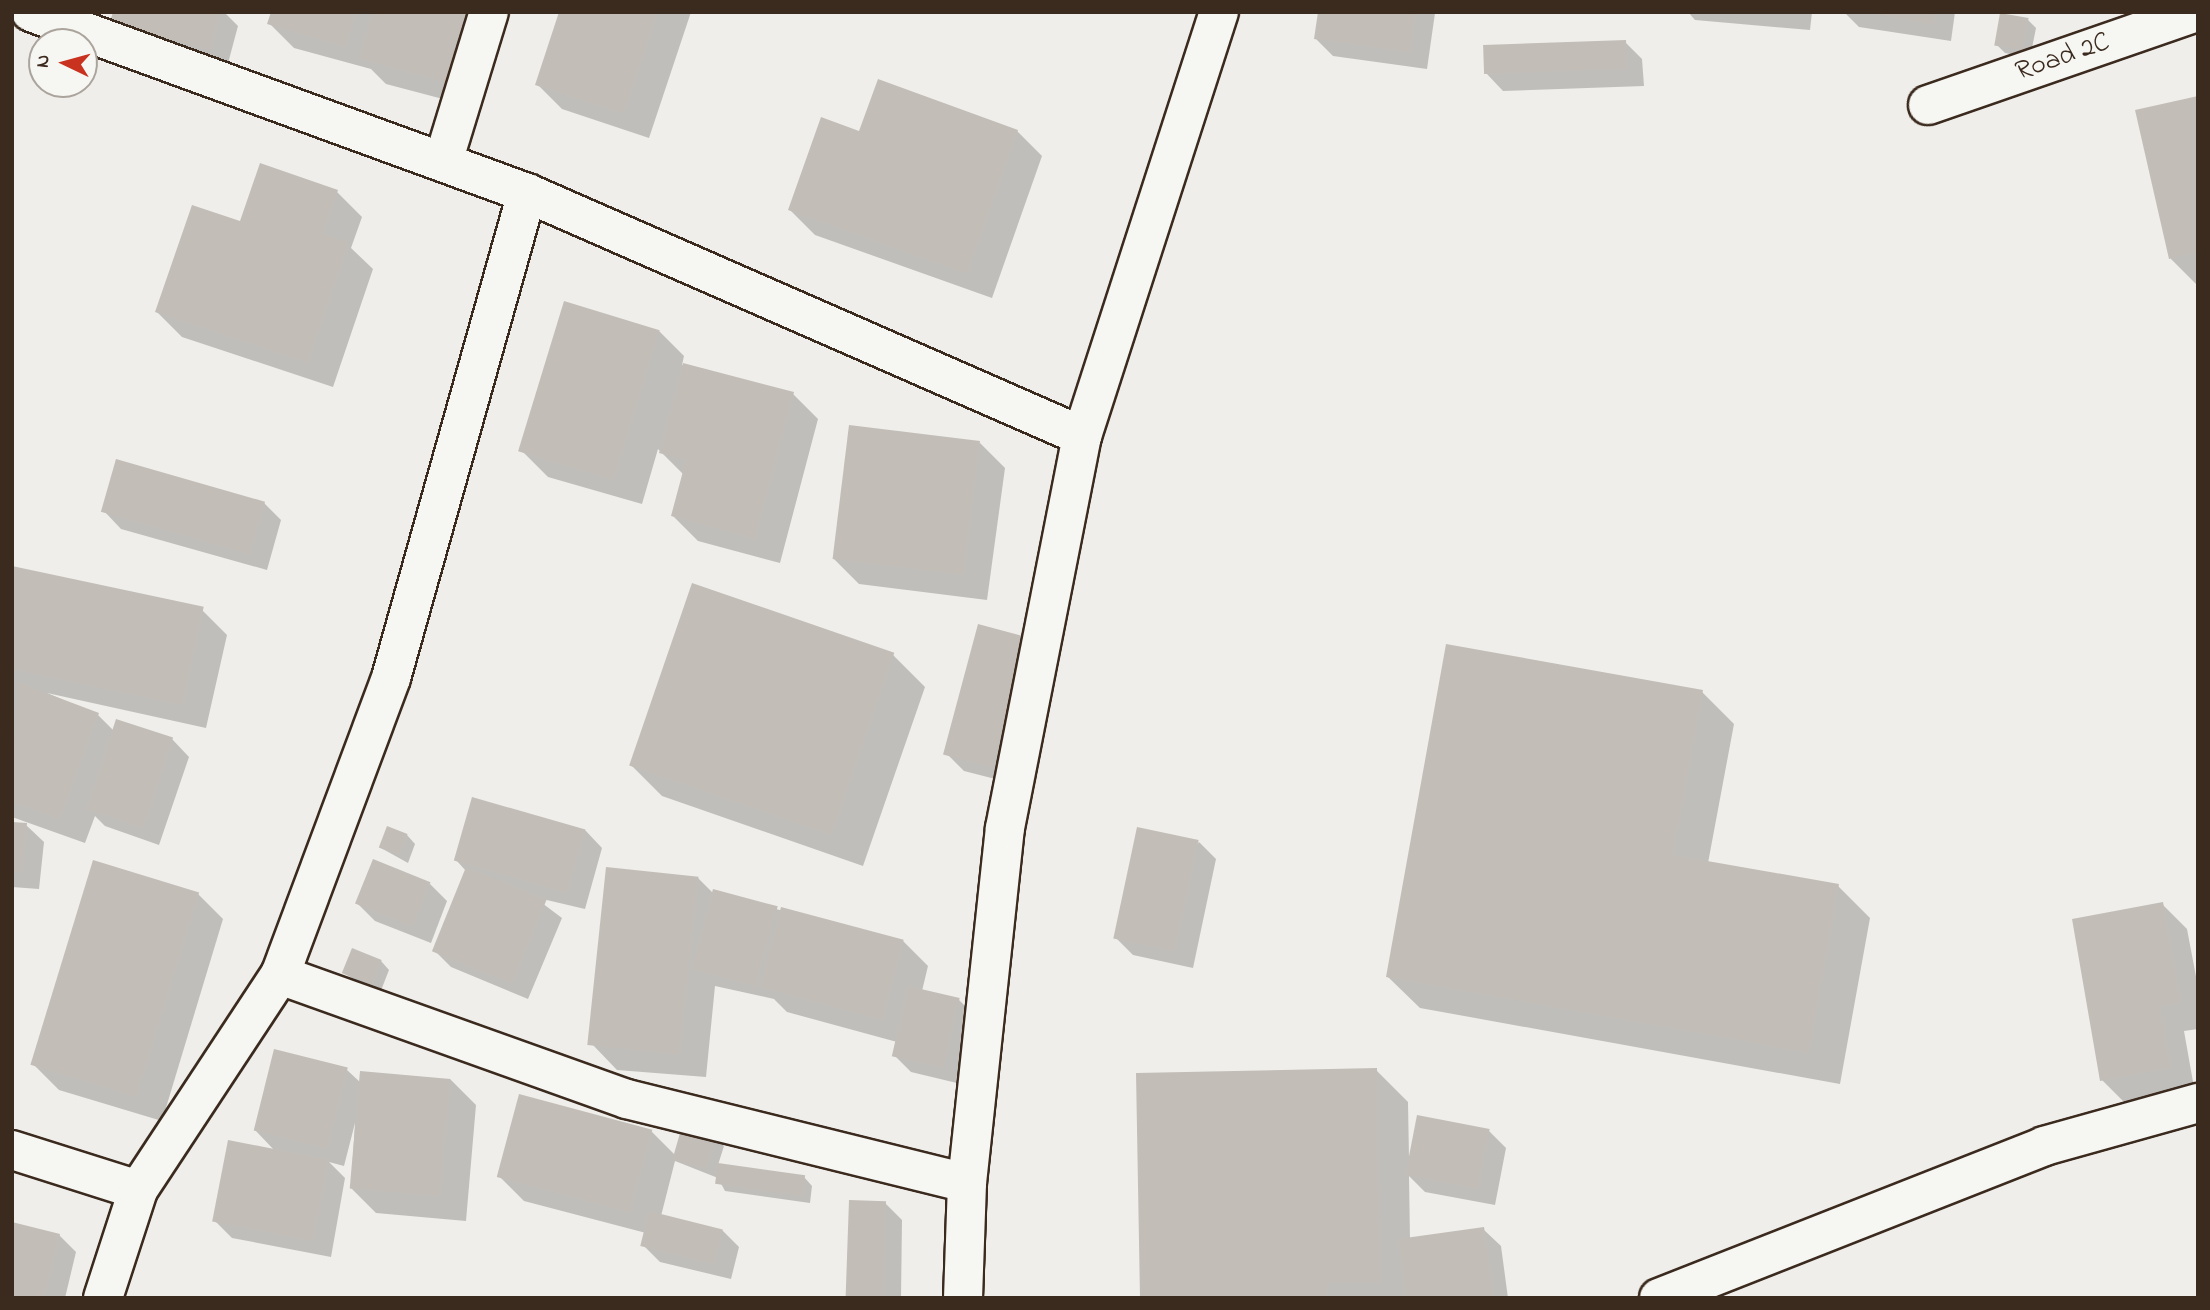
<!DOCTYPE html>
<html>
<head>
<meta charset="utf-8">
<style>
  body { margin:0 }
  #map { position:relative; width:2210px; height:1310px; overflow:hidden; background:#efeeea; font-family:"Indie Flower",sans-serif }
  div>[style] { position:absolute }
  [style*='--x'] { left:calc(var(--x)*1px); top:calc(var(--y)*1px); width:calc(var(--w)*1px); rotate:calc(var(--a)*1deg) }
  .shadow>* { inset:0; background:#0003 }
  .building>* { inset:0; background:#c2bdb7; transform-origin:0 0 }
  .roads { filter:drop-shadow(2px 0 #3b2a1e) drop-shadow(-2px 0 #3b2a1e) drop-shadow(0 2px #3b2a1e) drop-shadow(0 -2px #3b2a1e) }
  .street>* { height:38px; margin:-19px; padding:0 19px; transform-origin:19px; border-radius:19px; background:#f6f6f2 }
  span { translate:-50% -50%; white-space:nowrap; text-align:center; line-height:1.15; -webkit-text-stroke:7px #f6f6f2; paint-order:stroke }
  .street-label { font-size:28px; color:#3b2a1e }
  .frame { position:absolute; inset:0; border:14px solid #3b2a1e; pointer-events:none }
  .north { position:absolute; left:28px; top:28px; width:70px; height:70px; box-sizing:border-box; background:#f6f6f2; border:2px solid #aba49d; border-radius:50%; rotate:275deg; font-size:19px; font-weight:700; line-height:28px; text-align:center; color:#3b2a1e }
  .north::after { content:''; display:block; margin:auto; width:24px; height:32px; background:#c8321e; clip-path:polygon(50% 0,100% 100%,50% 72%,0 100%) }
</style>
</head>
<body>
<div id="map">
  <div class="shadow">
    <i style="clip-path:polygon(115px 12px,224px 12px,238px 26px,227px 67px,129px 39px)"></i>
    <i style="clip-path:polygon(272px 12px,503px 12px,477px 108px,386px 84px,371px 69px,294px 48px,269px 23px)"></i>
    <i style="clip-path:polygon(561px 12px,691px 12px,649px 138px,562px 109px,537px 84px)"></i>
    <i style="clip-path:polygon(1320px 12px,1435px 13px,1427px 69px,1333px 56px,1316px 39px)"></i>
    <i style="clip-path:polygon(1688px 12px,1812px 12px,1810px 30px,1695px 20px)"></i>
    <i style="clip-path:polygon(1844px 12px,1955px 12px,1951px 41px,1859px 27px)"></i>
    <i style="clip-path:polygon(2028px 20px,2036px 28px,2030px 58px,2005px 53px,1996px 44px)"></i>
    <i style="clip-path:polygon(1625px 42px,1642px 59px,1644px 86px,1503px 91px,1486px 73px)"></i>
    <i style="clip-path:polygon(2198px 98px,2198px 283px,2196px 284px,2171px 259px)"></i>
    <i style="clip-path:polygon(1017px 131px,1042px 156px,992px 298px,815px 235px,790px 210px,860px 133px)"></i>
    <i style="clip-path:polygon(337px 192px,362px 217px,351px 248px,373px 269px,333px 387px,182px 337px,157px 312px,241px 224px)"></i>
    <i style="clip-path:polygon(659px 331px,684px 356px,682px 365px,793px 394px,818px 419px,780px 563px,698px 541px,673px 516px,684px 475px,658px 449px,642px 504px,548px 477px,523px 452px)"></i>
    <i style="clip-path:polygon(980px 443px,1005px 468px,987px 600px,859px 584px,834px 559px)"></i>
    <i style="clip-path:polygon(264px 503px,281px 520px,267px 570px,121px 529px,104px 511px)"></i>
    <i style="clip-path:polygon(12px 568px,202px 610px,227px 635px,206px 728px,47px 693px,98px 715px,114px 731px,172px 739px,189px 757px,159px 845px,105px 826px,95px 816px,85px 843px,12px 817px)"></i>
    <i style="clip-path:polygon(1026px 639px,1011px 783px,964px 771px,947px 754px)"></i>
    <i style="clip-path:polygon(893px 655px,925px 687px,863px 866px,662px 796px,630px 764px)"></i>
    <i style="clip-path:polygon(1702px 692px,1734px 724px,1708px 863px,1838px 886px,1870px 918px,1840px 1084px,1420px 1008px,1388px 977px)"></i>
    <i style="clip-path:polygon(12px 824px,26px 825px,44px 842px,39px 889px,12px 887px)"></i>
    <i style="clip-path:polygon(585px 830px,602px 848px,585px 909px,534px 897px,562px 918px,528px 999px,451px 967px,434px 950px,466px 871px,456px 860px)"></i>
    <i style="clip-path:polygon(407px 835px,415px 844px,408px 863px,381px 848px)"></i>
    <i style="clip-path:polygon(1199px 842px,1216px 859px,1193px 968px,1133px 955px,1116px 938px)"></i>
    <i style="clip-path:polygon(698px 878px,713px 893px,903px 941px,928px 966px,922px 991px,959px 1000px,976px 1017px,961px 1084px,911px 1072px,894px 1055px,897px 1042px,787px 1012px,774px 999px,715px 986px,706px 1077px,617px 1070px,592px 1044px)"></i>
    <i style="clip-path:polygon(430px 884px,447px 901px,431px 943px,375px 921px,358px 904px)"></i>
    <i style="clip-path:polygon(198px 894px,223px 919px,162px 1121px,59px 1090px,34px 1065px)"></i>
    <i style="clip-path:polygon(2162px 904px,2187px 929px,2198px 987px,2198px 1029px,2184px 1031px,2195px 1093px,2127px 1105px,2102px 1080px)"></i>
    <i style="clip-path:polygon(381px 961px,389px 970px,380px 993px,343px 973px)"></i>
    <i style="clip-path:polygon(347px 1070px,361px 1083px,451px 1080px,476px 1105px,466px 1221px,376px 1213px,351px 1188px,355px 1123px,344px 1166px,329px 1162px,345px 1178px,331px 1257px,232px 1238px,215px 1221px,275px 1151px,255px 1130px)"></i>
    <i style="clip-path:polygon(1376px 1070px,1408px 1102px,1409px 1158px,1489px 1131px,1506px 1148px,1495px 1205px,1425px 1192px,1409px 1176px,1410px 1239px,1483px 1229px,1501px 1246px,1508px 1298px,1142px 1298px)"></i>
    <i style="clip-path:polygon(651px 1131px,675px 1155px,715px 1138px,724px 1146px,718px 1165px,804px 1177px,812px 1186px,810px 1203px,725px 1191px,718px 1178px,675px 1161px,661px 1216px,722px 1230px,739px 1247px,731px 1279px,660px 1262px,643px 1245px,646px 1233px,524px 1201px,499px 1176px)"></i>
    <i style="clip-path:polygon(885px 1203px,902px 1220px,901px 1298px,848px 1298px)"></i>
    <i style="clip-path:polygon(59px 1235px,76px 1252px,65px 1298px,12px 1298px)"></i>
  </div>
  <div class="building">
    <i style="clip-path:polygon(113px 12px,221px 12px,210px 51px,110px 22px)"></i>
    <i style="clip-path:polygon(271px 12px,356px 12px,346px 47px,267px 24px)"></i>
    <i style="clip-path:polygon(372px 12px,472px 12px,452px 84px,359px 59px)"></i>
    <i style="clip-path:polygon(559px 12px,658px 12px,624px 114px,535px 85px)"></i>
    <i style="clip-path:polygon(1318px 12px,1416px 12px,1410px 52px,1314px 39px)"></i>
    <i style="clip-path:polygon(1864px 12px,1936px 12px,1934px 25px)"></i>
    <i style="left:2000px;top:13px;width:29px;height:33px;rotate:10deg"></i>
    <i style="left:1626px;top:40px;width:29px;height:143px;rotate:88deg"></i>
    <i style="clip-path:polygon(878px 79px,1018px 130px,967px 274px,788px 210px,821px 117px,859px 131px)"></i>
    <i style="clip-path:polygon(2198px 96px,2198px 253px,2169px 259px,2135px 110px)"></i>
    <i style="clip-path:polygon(260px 163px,338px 190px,323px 234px,349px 242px,308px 363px,155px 312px,192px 205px,240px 221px)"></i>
    <i style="left:564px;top:301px;width:100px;height:157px;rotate:17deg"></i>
    <i style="clip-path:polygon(683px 363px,794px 392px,755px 539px,671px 516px,686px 460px,659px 453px)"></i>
    <i style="left:849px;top:425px;width:132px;height:135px;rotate:7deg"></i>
    <i style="left:116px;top:459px;width:155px;height:55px;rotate:16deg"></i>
    <i style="left:12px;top:566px;width:196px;height:101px;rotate:12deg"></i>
    <i style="left:692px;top:583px;width:214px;height:193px;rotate:19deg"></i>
    <i style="left:978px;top:624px;width:51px;height:135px;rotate:15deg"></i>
    <i style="clip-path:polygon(1446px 644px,1703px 690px,1673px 855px,1839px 884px,1809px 1053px,1386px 977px)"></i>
    <i style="clip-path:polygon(17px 682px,99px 713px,60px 819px,12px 802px)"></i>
    <i style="left:116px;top:719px;width:60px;height:95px;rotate:18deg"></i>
    <i style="left:472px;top:797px;width:118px;height:66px;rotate:16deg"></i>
    <i style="clip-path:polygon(12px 822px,27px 823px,22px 873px,12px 872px)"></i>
    <i style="left:387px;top:826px;width:22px;height:23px;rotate:21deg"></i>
    <i style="left:1137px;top:827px;width:63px;height:114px;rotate:12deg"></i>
    <i style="left:373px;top:859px;width:62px;height:48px;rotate:22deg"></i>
    <i style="left:93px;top:860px;width:111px;height:214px;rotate:17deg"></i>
    <i style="left:466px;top:867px;width:87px;height:91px;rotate:22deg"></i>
    <i style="left:606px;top:867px;width:93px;height:179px;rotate:6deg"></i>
    <i style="left:713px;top:889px;width:67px;height:83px;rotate:15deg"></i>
    <i style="clip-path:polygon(2163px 902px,2181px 1003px,2160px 1006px,2171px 1068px,2100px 1081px,2072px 919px)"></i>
    <i style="left:781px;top:907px;width:127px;height:83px;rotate:15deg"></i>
    <i style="left:352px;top:948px;width:32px;height:27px;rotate:22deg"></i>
    <i style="left:908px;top:986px;width:53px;height:72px;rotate:13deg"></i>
    <i style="left:274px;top:1049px;width:76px;height:84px;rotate:14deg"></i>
    <i style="clip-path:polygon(1377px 1068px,1380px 1282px,1327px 1283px,1327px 1298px,1140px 1298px,1136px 1073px)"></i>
    <i style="left:360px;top:1071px;width:91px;height:118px;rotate:5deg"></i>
    <i style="left:519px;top:1094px;width:138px;height:86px;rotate:15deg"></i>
    <i style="left:1417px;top:1115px;width:74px;height:61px;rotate:11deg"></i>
    <i style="left:682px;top:1126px;width:35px;height:35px;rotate:16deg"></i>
    <i style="left:228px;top:1140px;width:103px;height:83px;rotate:11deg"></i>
    <i style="left:718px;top:1163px;width:88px;height:21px;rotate:8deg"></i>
    <i style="left:849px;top:1200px;width:37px;height:98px;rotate:2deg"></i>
    <i style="left:649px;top:1211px;width:76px;height:36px;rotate:14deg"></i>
    <i style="clip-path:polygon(12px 1222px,60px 1234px,44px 1298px,12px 1298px)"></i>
    <i style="clip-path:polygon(1484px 1227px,1494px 1298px,1406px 1298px,1398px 1239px)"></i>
  </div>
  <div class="roads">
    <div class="street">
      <i style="--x:31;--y:12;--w:528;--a:20.05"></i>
      <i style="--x:527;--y:193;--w:606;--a:23.65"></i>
      <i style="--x:1928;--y:105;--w:285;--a:-19.1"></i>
      <i style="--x:443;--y:162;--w:157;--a:-73"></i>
      <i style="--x:280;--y:975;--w:368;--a:19.7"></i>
      <i style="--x:627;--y:1099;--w:350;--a:13.9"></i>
      <i style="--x:12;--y:1150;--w:132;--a:17.6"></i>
      <i style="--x:103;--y:1298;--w:114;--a:-72"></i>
      <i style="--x:138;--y:1190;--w:258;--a:-56.6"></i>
      <i style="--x:280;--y:975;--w:317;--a:-69.5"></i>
      <i style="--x:391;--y:678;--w:504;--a:-74.34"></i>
      <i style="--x:963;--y:1298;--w:115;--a:-88"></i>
      <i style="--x:967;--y:1183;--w:357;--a:-83.9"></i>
      <i style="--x:1005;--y:828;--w:399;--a:-78.9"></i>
      <i style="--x:1082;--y:436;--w:446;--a:-72.1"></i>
      <i style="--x:1659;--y:1298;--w:414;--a:-21.5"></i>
      <i style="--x:2044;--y:1146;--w:160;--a:-15.6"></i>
    </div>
  </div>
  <div class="street-label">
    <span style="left:2063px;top:58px;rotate:-19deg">Road 2C</span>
  </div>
  <div class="frame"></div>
  <div class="north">N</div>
</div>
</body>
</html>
